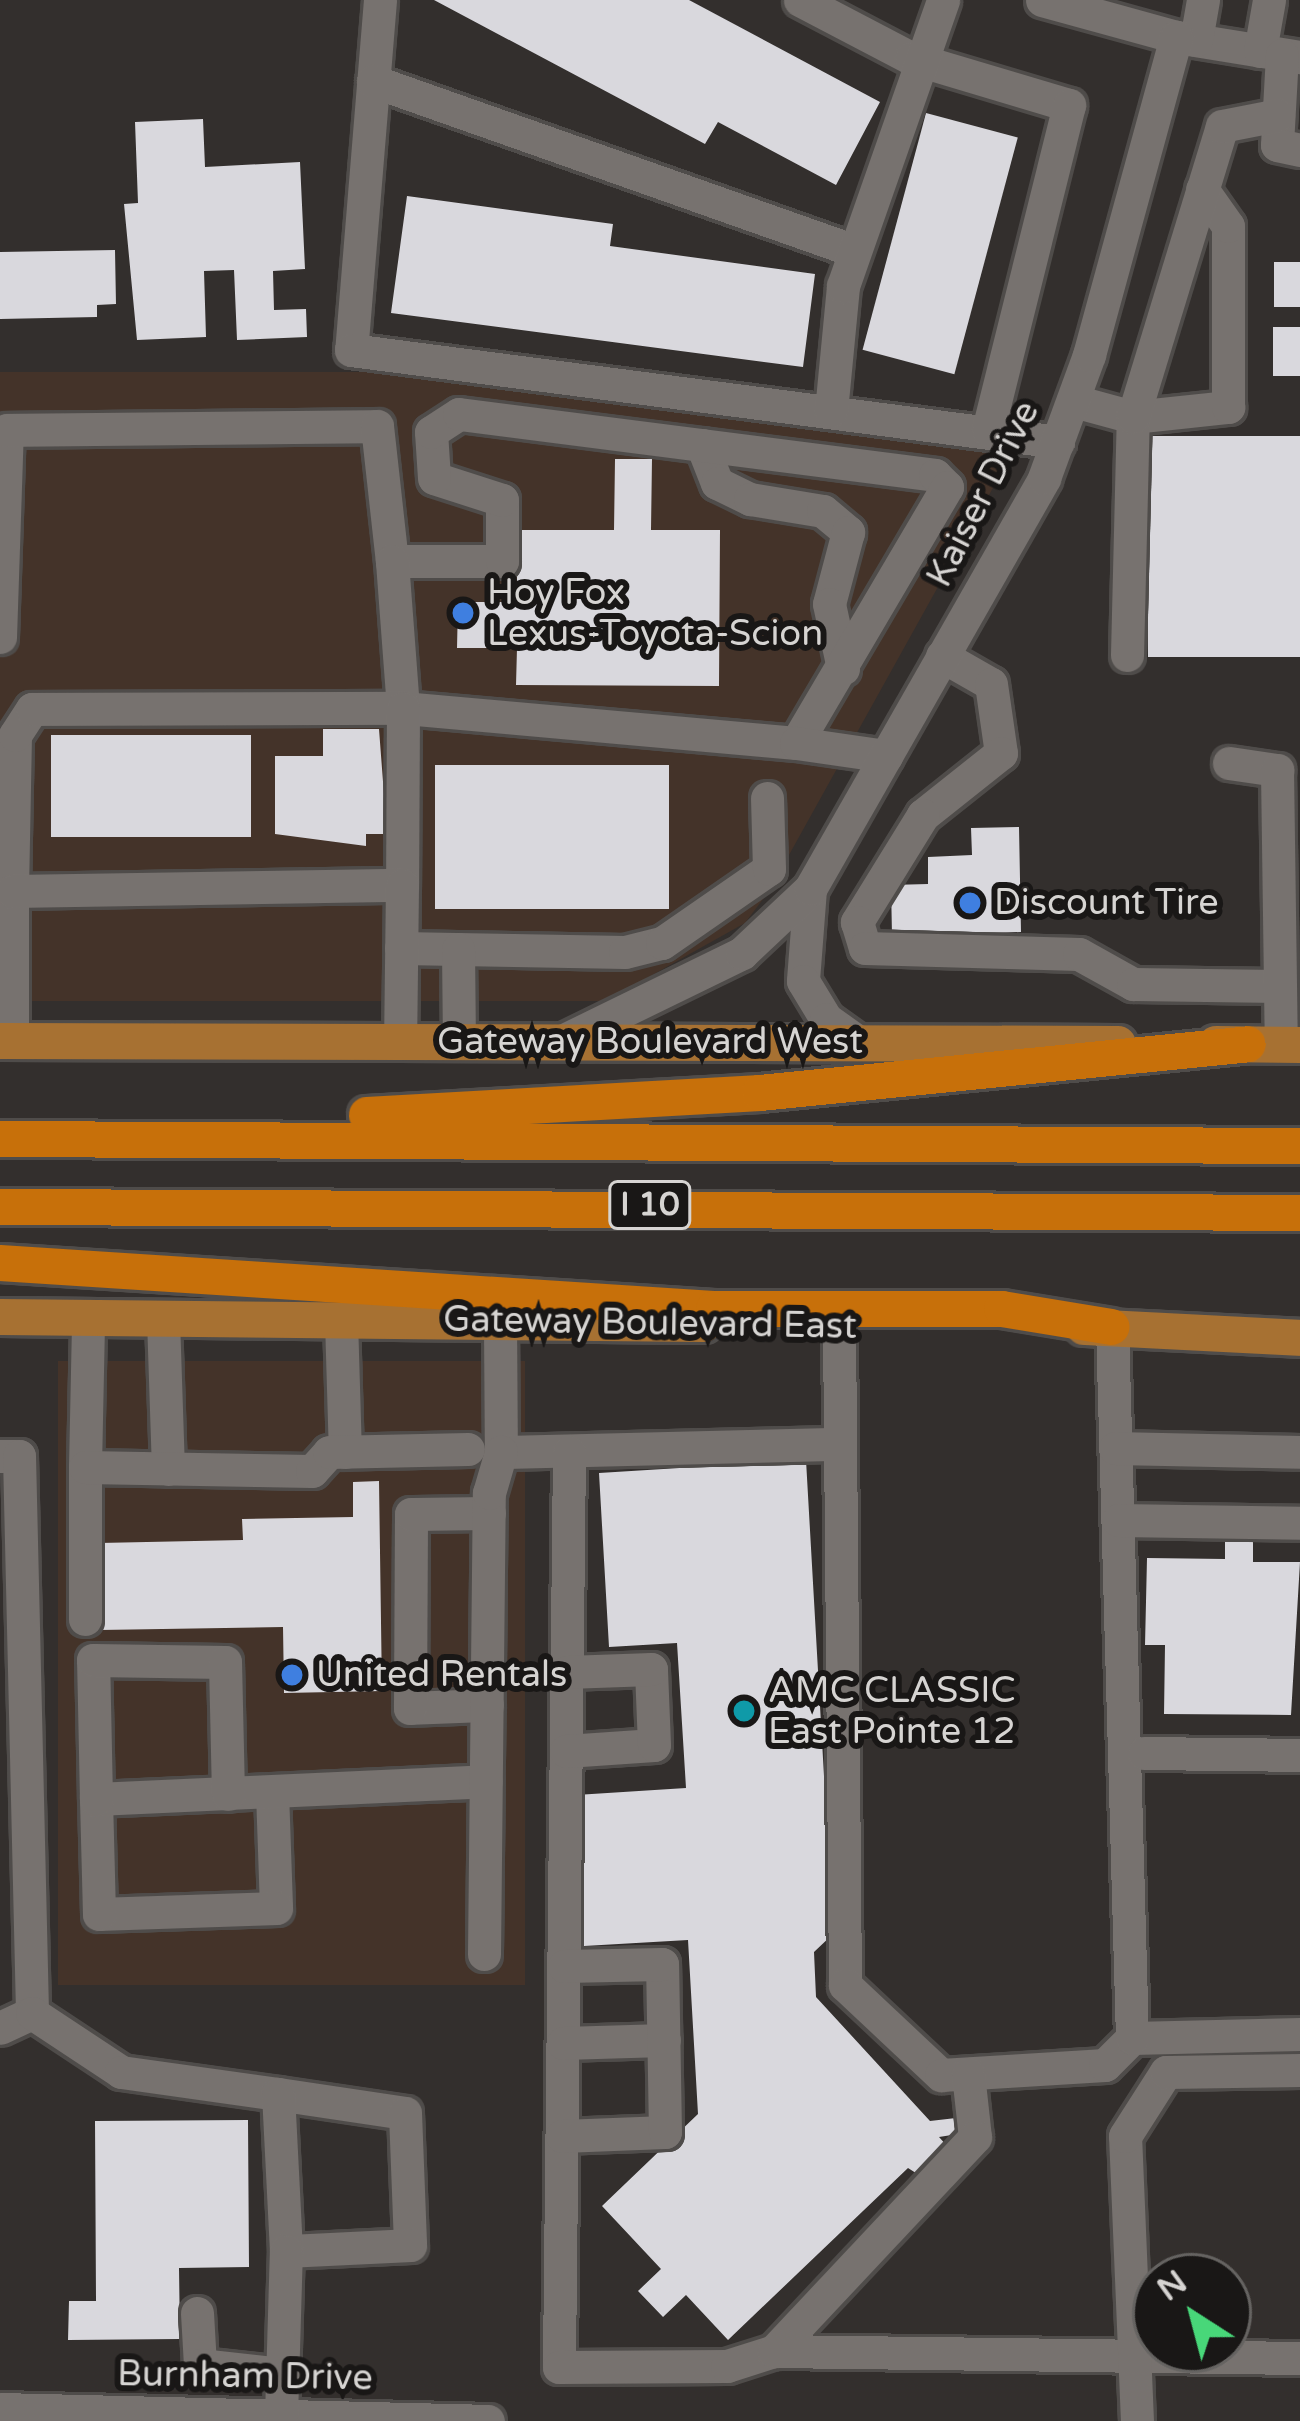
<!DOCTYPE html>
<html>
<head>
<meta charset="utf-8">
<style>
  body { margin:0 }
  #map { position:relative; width:1300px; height:2421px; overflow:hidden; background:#332f2d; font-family:"Varela Round",sans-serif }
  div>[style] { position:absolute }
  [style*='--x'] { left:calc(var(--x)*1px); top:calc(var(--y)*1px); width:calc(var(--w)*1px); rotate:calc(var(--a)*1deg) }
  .commercial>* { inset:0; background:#443329; transform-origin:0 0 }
  .building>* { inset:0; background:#d9d8dd; transform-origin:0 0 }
  .roads { filter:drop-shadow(3px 0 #4f4c4a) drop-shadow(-3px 0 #4f4c4a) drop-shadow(0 3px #4f4c4a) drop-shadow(0 -3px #4f4c4a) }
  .minor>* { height:33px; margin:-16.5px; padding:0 16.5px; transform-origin:16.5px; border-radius:16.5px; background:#77726f }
  .major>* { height:36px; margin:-18px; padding:0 18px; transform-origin:18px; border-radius:18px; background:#a77132 }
  .highway>* { height:36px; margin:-18px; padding:0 18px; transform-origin:18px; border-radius:18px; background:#c7700a }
  .dots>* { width:33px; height:33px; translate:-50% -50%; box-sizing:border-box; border:6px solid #191716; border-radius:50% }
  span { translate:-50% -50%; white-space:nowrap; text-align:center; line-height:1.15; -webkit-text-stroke:12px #191716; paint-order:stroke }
  .shield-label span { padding:3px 9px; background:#191716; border:3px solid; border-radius:9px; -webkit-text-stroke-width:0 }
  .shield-label { font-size:33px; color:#d6d4d2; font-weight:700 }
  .street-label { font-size:36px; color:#d6d4d2 }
  .poi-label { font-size:36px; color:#d6d4d2 }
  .left { translate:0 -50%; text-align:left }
  .north { position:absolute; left:1132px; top:2253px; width:120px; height:120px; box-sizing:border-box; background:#191716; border:3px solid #656361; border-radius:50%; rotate:324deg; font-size:33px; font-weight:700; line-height:48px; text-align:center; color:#d6d4d2 }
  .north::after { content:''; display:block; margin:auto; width:42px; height:54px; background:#48d779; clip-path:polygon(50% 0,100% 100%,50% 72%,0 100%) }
</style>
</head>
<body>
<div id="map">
  <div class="commercial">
    <i style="clip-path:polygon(0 372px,389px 372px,1014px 450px,769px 891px,745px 923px,606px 1001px,0 1001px)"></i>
    <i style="left:525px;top:1361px;width:624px;height:467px;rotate:90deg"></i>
  </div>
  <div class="building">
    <i style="clip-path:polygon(434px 0,689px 0,880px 102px,836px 185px,718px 122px,705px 144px)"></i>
    <i style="left:926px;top:113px;width:95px;height:245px;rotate:15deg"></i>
    <i style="clip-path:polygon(203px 119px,205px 167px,300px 162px,305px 269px,273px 271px,274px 310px,306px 309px,307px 337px,237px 340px,234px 270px,204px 271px,206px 337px,137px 340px,124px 204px,138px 203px,135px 122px)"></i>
    <i style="clip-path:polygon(407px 196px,613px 224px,610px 246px,815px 274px,803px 367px,391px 313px)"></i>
    <i style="clip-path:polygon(115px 250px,116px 304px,97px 305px,97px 317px,0 319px,0 252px)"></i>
    <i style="left:1300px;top:262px;width:45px;height:26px;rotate:90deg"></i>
    <i style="left:1300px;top:327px;width:49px;height:27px;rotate:90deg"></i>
    <i style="left:1300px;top:436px;width:221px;height:152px;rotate:90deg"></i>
    <i style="clip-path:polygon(615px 459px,652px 459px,651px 530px,720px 530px,719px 686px,516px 685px,517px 648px,457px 648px,458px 602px,517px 602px,517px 530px,614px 530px)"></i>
    <i style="clip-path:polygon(323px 729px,379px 729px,387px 834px,366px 834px,366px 846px,275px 834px,275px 756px,323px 756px)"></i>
    <i style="left:51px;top:735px;width:200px;height:102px"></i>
    <i style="left:435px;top:765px;width:234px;height:144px"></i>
    <i style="clip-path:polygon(1019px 827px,1021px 932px,892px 936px,891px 885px,928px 884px,928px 857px,972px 855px,971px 828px)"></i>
    <i style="clip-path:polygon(806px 1460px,833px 1934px,814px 1952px,816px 1997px,930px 2121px,956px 2118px,958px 2134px,939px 2137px,948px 2147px,919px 2175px,908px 2168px,728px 2340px,686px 2295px,663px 2317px,638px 2291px,661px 2269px,602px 2206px,698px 2114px,688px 1940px,584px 1946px,576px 1795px,686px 1788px,677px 1643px,609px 1647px,599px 1473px)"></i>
    <i style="clip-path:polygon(379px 1481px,382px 1691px,284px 1693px,283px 1627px,100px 1630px,99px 1543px,243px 1540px,242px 1519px,353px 1517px,353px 1482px)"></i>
    <i style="clip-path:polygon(1225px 1536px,1253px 1536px,1253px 1562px,1300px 1562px,1291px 1715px,1164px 1714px,1165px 1645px,1145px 1645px,1147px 1558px,1225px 1559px)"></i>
    <i style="clip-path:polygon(248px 2120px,249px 2267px,179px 2268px,180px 2339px,68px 2340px,69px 2301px,96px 2301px,95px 2121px)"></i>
  </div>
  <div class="roads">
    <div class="minor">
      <i style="--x:380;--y:0;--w:351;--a:94.7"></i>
      <i style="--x:351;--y:350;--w:713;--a:7.41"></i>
      <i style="--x:800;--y:0;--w:125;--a:27.6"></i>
      <i style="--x:911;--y:58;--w:165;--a:16.6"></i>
      <i style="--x:1069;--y:105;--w:335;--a:104"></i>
      <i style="--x:1042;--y:0;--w:139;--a:15.4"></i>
      <i style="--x:1176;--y:37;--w:126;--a:9.2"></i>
      <i style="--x:1196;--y:40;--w:41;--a:-80.1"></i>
      <i style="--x:1260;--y:51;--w:52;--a:-80"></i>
      <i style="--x:1282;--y:55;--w:90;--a:93.2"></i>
      <i style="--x:1277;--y:145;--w:24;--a:12"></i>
      <i style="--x:373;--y:81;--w:511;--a:19.43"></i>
      <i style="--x:1074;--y:401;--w:61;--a:15.2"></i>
      <i style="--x:1133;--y:417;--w:96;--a:-6"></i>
      <i style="--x:1228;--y:407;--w:181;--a:-90"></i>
      <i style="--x:1228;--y:226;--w:45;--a:-125.1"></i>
      <i style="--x:831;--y:411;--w:126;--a:-84.5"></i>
      <i style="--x:843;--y:286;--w:303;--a:-70.7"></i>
      <i style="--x:702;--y:445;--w:41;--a:68.5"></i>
      <i style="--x:717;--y:483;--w:37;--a:26"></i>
      <i style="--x:750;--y:499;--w:74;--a:9.3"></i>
      <i style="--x:823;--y:511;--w:33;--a:40"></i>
      <i style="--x:848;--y:532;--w:74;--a:104.8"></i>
      <i style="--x:829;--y:604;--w:66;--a:77.7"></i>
      <i style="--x:0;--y:637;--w:207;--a:-88.1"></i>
      <i style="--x:7;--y:430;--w:370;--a:-0.6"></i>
      <i style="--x:377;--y:426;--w:136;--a:83.7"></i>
      <i style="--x:392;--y:561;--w:110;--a:0"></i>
      <i style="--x:502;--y:561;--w:61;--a:-90"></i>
      <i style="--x:502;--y:500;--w:71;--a:-162.1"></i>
      <i style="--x:434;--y:478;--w:46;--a:-93.7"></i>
      <i style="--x:431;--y:432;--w:33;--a:-33"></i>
      <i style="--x:459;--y:414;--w:480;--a:7.3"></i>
      <i style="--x:935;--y:475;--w:17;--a:45"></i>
      <i style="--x:947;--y:487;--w:297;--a:120.5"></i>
      <i style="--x:796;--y:743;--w:395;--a:-174.9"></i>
      <i style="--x:403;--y:708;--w:147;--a:-94.3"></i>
      <i style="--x:1127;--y:655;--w:238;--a:-88.6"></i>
      <i style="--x:1133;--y:417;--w:304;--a:-73"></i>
      <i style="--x:1222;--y:126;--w:57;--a:-11.1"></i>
      <i style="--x:942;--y:656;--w:56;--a:29.7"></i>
      <i style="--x:991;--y:684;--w:70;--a:81.8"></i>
      <i style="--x:1001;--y:753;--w:100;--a:141.5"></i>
      <i style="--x:923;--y:815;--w:126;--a:121.7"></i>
      <i style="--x:857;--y:922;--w:27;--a:73"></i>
      <i style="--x:865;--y:948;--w:214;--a:1.6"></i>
      <i style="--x:1079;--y:954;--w:62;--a:29.1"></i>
      <i style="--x:1133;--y:984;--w:145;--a:0.8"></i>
      <i style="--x:796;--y:743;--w:91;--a:8.2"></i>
      <i style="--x:1229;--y:763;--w:49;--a:8.3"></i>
      <i style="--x:1277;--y:770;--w:275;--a:89.2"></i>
      <i style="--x:810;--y:889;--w:92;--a:94.4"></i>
      <i style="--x:803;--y:981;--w:44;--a:58.8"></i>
      <i style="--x:826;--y:1019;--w:43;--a:35.5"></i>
      <i style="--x:0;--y:891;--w:12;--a:0"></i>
      <i style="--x:12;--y:891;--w:156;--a:-88.9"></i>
      <i style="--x:15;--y:735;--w:31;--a:-57"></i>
      <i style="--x:32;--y:709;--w:371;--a:-0.2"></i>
      <i style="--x:403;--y:708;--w:177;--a:90.3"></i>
      <i style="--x:401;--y:948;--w:224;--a:1"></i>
      <i style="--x:625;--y:952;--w:38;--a:-14"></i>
      <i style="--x:662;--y:943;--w:130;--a:-34.7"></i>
      <i style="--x:769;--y:869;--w:71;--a:-91.6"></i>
      <i style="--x:458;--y:949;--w:91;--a:89.4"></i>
      <i style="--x:564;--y:1040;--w:198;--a:-26"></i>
      <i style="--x:742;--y:953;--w:93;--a:-43.3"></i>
      <i style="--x:810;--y:889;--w:473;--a:-60.3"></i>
      <i style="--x:1044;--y:478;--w:131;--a:-69.9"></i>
      <i style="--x:1089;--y:355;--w:330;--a:-74.7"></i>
      <i style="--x:12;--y:1041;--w:150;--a:-90"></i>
      <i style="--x:12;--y:891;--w:390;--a:-0.9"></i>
      <i style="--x:402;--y:885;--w:155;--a:90.7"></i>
      <i style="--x:163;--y:1319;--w:150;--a:88.1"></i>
      <i style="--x:341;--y:1320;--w:132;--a:88.3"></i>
      <i style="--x:500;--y:1322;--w:130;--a:89.6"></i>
      <i style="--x:501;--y:1452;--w:334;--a:-1.4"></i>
      <i style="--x:839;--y:1325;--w:660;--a:89.48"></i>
      <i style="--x:845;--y:1985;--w:132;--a:43.2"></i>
      <i style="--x:941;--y:2075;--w:164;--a:-3.5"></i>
      <i style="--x:1105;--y:2065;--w:38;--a:-45"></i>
      <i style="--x:1132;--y:2038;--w:168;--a:-1.4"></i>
      <i style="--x:1112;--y:1327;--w:711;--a:88.39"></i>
      <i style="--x:1115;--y:1448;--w:185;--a:1.2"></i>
      <i style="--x:569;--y:1452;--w:915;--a:90.63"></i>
      <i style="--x:559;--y:2367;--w:168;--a:-0.3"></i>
      <i style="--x:727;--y:2366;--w:49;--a:-17.7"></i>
      <i style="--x:0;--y:1456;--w:19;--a:0"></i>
      <i style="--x:19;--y:1456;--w:557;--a:88.66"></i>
      <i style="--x:32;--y:2013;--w:35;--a:155"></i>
      <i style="--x:85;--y:1467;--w:149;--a:-88.8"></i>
      <i style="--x:1118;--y:1520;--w:182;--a:0.9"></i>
      <i style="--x:85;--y:1619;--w:152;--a:-90"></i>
      <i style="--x:85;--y:1467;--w:227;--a:1"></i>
      <i style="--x:312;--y:1471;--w:25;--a:-48"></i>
      <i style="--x:329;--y:1452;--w:139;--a:-1.2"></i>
      <i style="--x:487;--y:1705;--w:77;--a:177.8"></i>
      <i style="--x:410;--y:1708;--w:194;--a:-89.7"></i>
      <i style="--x:411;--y:1514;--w:78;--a:-0.7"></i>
      <i style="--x:566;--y:1751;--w:88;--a:-3.9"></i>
      <i style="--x:654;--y:1745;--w:76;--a:-92.3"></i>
      <i style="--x:651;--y:1669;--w:84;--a:178"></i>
      <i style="--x:1144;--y:1753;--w:156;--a:0.7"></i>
      <i style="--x:272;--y:1792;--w:116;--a:88"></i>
      <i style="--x:276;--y:1908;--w:177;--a:178.1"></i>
      <i style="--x:99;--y:1914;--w:115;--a:-91.5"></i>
      <i style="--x:96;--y:1799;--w:390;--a:-2.6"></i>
      <i style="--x:96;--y:1799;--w:139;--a:-91.2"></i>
      <i style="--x:93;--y:1660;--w:132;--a:0.9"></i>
      <i style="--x:225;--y:1662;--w:132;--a:88.7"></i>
      <i style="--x:484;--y:1954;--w:461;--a:-89.4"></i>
      <i style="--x:489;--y:1493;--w:43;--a:-73.7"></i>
      <i style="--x:32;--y:2013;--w:107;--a:33.5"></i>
      <i style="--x:121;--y:2072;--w:159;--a:8"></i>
      <i style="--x:278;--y:2094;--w:128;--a:8.5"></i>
      <i style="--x:405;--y:2113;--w:132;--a:87.8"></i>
      <i style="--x:410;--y:2245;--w:124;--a:177.2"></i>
      <i style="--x:286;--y:2251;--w:157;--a:-92.9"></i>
      <i style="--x:563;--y:2043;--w:101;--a:-1.7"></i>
      <i style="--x:968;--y:2074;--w:63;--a:83.7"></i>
      <i style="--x:975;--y:2137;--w:294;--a:133.2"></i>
      <i style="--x:774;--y:2351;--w:526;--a:0.76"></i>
      <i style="--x:562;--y:2136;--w:103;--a:-2.2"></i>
      <i style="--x:665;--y:2132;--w:168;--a:-91"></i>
      <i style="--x:662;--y:1964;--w:98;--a:178.8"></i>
      <i style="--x:197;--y:2313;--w:52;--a:86.7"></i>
      <i style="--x:200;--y:2365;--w:82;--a:6.3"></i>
      <i style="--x:0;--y:2409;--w:488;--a:1.4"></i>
      <i style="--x:281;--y:2416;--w:165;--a:-88.3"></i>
      <i style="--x:1137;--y:2421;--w:285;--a:-92.4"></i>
      <i style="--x:1125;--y:2136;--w:76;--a:-57.4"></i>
      <i style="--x:1166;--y:2072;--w:134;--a:-0.9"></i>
    </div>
    <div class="major">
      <i style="--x:0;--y:1041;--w:1118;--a:0.15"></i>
      <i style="--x:1216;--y:1044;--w:84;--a:0.7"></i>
      <i style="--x:0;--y:1317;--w:704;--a:0.57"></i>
      <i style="--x:1084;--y:1327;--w:216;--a:2.9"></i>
    </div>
    <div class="highway">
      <i style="--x:367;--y:1115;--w:394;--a:-3.2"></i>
      <i style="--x:760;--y:1093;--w:490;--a:-5.7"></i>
      <i style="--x:0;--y:1139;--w:1300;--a:0.31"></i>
      <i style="--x:0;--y:1207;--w:1300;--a:0.26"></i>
      <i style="--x:0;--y:1263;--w:715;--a:3.69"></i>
      <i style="--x:714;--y:1309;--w:288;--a:0"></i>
      <i style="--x:1002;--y:1309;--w:111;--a:9.3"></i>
    </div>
  </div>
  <div class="dots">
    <i style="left:463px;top:613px;background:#3f7fe0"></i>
    <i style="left:970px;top:903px;background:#3f7fe0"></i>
    <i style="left:292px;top:1675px;background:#3f7fe0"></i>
    <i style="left:744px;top:1711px;background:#0f9aa8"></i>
  </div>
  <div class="shield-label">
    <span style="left:650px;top:1205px">I 10</span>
  </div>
  <div class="street-label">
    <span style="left:983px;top:494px;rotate:-63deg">Kaiser Drive</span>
    <span style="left:650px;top:1042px">Gateway Boulevard West</span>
    <span style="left:650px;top:1323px;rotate:1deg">Gateway Boulevard East</span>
    <span style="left:245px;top:2376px;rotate:1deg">Burnham Drive</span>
  </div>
  <div class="poi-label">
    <span class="left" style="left:487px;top:613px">Hoy Fox<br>Lexus-Toyota-Scion</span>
    <span class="left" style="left:994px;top:903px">Discount Tire</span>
    <span class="left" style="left:316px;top:1675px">United Rentals</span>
    <span class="left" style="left:768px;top:1711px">AMC CLASSIC<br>East Pointe 12</span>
  </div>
  <div class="north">N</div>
</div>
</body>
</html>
